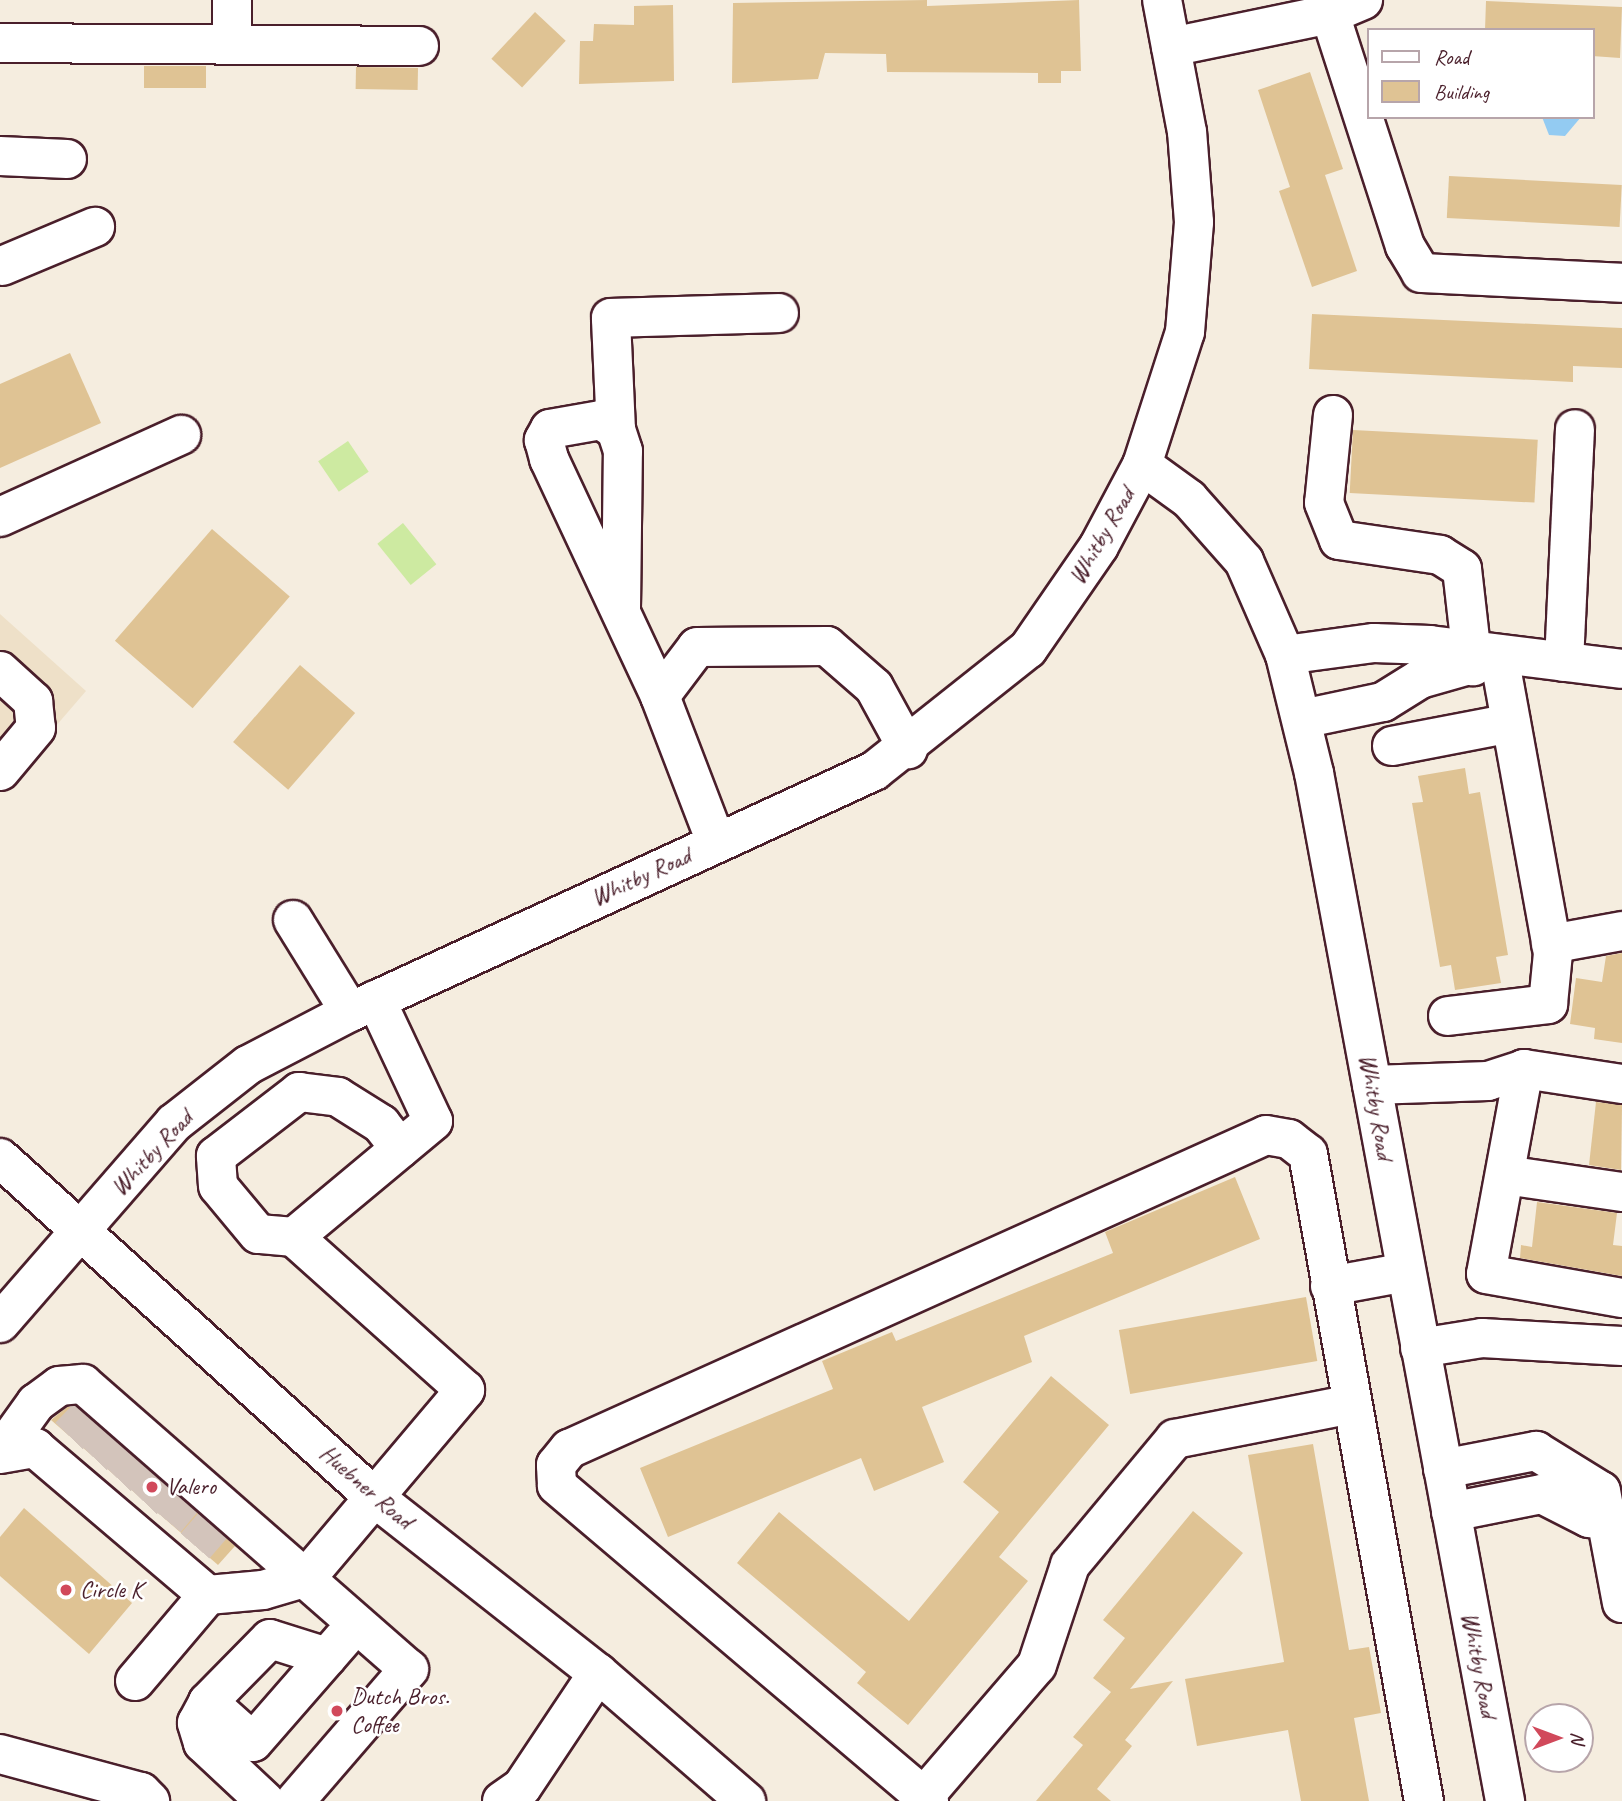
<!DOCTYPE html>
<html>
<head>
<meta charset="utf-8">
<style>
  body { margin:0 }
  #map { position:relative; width:1622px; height:1801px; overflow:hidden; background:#f5eddf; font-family:Caveat,sans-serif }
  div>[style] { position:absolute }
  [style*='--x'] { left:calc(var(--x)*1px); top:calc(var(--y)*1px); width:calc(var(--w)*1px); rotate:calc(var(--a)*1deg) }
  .built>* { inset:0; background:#eee0c8 }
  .green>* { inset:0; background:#cdeaa1; transform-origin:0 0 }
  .water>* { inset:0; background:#93cbf2 }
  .building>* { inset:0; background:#dfc394; transform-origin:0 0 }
  .minor-tunnel>* { height:38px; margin-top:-19px; transform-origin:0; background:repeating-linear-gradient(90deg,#d3c4bb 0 38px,transparent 0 57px) }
  .roads { filter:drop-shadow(2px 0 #4a1f2b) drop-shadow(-2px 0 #4a1f2b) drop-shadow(0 2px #4a1f2b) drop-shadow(0 -2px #4a1f2b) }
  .minor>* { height:38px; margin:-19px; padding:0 19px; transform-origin:19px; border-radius:19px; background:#fff }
  .major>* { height:38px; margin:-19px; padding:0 19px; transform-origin:19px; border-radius:19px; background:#fff }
  .dots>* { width:19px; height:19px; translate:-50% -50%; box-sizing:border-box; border:4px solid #fff; border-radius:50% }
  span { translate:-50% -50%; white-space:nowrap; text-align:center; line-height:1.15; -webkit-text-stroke:5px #fff; paint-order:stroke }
  .street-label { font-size:24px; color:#4a1f2b }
  .poi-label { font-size:24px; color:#4a1f2b }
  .left { translate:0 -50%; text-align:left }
  .legend { position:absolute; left:1367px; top:28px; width:228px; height:91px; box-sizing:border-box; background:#fff; border:2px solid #b7a5aa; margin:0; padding:9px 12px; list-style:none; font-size:21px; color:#4a1f2b }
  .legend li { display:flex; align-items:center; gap:14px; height:35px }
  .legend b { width:35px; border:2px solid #b7a5aa }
  .north { position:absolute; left:1524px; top:1703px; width:70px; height:70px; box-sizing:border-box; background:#fff; border:2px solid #b7a5aa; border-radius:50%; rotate:90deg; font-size:19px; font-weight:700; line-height:28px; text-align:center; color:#4a1f2b }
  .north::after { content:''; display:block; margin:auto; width:24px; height:32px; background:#d1495b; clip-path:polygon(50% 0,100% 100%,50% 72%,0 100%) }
</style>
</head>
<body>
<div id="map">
  <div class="built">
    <i style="clip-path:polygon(0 614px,86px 691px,0 791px)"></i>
  </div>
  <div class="green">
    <i style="left:348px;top:441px;width:37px;height:36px;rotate:56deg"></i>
    <i style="left:403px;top:523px;width:53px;height:33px;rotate:51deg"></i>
  </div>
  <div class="water">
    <i style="clip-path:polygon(1542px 117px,1581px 117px,1565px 136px,1549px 135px)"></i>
  </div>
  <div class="building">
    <i style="clip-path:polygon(927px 0,927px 6px,1079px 0,1081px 71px,1061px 71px,1061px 83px,1038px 83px,1038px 73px,887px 72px,886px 54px,825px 53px,818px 79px,732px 83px,733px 3px)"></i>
    <i style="clip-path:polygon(1486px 1px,1622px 7px,1620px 58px,1592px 56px,1592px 30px,1485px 30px)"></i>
    <i style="clip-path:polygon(673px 5px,674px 81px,579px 84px,580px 41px,593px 41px,594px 24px,634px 25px,634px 6px)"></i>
    <i style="left:535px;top:12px;width:42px;height:64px;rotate:43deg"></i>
    <i style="left:144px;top:66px;width:62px;height:22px"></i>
    <i style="left:356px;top:67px;width:62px;height:22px;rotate:1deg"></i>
    <i style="clip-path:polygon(1310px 72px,1343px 169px,1325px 175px,1357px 271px,1312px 287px,1279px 191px,1290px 187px,1258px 90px)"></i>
    <i style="left:1449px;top:176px;width:173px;height:42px;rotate:3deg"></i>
    <i style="clip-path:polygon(1312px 314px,1622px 328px,1622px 368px,1573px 366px,1573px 382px,1309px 369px)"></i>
    <i style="clip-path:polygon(70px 353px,101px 423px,0 468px,0 384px)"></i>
    <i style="left:1353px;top:430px;width:185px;height:63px;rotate:3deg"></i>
    <i style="left:212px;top:529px;width:103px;height:148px;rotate:41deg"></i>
    <i style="left:300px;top:665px;width:73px;height:102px;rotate:41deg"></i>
    <i style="clip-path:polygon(1465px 768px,1469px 794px,1480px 792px,1508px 955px,1496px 957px,1501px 983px,1455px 990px,1451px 965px,1440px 967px,1412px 803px,1423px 802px,1418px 776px)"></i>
    <i style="clip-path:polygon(1622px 953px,1622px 1043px,1594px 1039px,1595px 1028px,1570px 1024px,1576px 978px,1602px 982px,1606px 956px)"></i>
    <i style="clip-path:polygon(1596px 1102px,1622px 1105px,1621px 1170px,1589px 1165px)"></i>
    <i style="clip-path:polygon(1235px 1177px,1260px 1239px,1024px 1336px,1032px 1362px,922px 1407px,944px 1462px,874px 1491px,861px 1458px,668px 1537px,640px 1468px,833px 1389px,822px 1361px,892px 1332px,896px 1341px,1113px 1253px,1105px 1232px)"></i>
    <i style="clip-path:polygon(1537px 1202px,1617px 1213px,1613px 1245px,1622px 1246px,1622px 1276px,1520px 1258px,1521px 1245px,1532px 1247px)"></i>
    <i style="left:1306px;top:1297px;width:65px;height:190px;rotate:80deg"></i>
    <i style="clip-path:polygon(1051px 1376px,1109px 1425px,999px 1557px,1028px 1581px,908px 1725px,857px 1683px,866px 1672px,737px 1563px,779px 1512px,909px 1621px,999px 1512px,963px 1482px)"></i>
    <i style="clip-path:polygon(67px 1407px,76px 1407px,235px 1546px,218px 1565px,51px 1420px)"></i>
    <i style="clip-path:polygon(1313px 1444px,1349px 1650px,1369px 1647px,1381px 1713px,1354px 1718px,1369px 1801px,1301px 1801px,1288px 1730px,1197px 1746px,1185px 1679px,1284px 1662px,1248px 1455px)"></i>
    <i style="clip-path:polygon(24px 1508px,132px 1603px,89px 1654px,0 1576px,0 1537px)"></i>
    <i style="clip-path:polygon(1193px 1511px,1243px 1553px,1130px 1689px,1173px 1681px,1125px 1740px,1132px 1746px,1097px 1789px,1111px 1801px,1036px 1801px,1083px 1745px,1073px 1737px,1111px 1692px,1093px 1678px,1125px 1638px,1103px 1620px)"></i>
  </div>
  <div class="minor-tunnel">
    <i style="--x:69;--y:1436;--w:32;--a:-46"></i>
    <i style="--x:93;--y:1457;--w:32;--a:-46"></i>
    <i style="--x:117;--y:1478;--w:32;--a:-46"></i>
    <i style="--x:143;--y:1501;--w:32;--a:-46"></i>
    <i style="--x:166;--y:1520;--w:31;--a:-50"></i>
    <i style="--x:195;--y:1546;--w:32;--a:-49"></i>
  </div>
  <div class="roads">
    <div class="minor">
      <i style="--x:1330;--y:14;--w:244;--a:72.1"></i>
      <i style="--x:1405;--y:246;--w:31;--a:59"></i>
      <i style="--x:1421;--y:273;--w:201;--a:2.8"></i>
      <i style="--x:0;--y:43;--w:419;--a:0.4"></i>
      <i style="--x:232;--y:44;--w:44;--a:-90"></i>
      <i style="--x:1171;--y:47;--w:162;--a:-11.7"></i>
      <i style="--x:1330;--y:14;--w:36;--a:-23"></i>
      <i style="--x:0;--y:156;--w:67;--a:2.6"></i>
      <i style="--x:2;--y:266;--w:101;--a:-22.8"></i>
      <i style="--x:1333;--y:415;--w:88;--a:95.8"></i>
      <i style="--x:1324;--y:503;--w:40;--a:68"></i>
      <i style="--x:1339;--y:540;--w:102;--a:8.4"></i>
      <i style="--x:1440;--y:555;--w:26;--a:32"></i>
      <i style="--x:1462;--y:569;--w:98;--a:83.5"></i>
      <i style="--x:616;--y:430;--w:112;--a:-92.6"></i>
      <i style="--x:611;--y:318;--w:168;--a:-1.7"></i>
      <i style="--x:1142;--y:465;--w:58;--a:35.9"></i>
      <i style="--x:1189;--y:499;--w:83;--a:48.4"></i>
      <i style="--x:1244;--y:561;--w:103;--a:66.4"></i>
      <i style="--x:1285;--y:655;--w:122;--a:76.2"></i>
      <i style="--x:1314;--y:773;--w:1046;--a:79.47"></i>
      <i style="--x:0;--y:517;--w:199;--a:-24.4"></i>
      <i style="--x:621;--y:608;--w:157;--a:-89.3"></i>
      <i style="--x:623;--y:451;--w:22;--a:-108"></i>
      <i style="--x:616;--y:430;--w:18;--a:-146"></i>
      <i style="--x:601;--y:420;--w:52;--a:170"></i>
      <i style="--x:550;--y:429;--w:13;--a:119"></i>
      <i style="--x:544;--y:440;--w:20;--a:75"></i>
      <i style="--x:549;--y:459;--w:262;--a:64.9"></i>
      <i style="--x:1285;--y:655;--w:90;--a:-7.7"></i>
      <i style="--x:1374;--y:643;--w:56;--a:2"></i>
      <i style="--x:1430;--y:645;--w:193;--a:7.1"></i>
      <i style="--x:1564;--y:662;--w:233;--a:-87.3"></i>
      <i style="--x:0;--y:671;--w:45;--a:42.3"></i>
      <i style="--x:33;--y:701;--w:27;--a:84"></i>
      <i style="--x:36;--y:728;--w:56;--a:129.9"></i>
      <i style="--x:1302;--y:719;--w:83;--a:-11.9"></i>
      <i style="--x:1383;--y:702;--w:44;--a:-31.9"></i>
      <i style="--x:1420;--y:679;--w:73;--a:-15.9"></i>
      <i style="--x:1392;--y:746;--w:121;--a:-10.9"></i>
      <i style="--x:716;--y:842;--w:156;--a:-111"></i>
      <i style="--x:660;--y:696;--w:61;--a:-52.9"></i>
      <i style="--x:697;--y:647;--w:130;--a:-0.4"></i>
      <i style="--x:827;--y:646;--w:62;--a:41.1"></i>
      <i style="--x:874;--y:687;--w:71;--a:61.3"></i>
      <i style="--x:293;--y:920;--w:108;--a:58.2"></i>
      <i style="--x:1551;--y:944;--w:72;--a:-10.4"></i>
      <i style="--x:1448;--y:1016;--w:101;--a:-6.8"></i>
      <i style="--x:1548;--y:1004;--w:51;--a:-84.4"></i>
      <i style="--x:1553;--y:953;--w:302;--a:-100.3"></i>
      <i style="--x:1524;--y:1069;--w:208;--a:100.5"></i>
      <i style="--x:1486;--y:1274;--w:138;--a:10"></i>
      <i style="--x:1372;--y:1085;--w:116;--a:-2"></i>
      <i style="--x:1488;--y:1081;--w:38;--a:-18"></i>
      <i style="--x:1524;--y:1069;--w:99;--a:8.7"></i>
      <i style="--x:1505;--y:1175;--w:118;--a:8.3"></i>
      <i style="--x:294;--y:1237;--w:36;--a:-175"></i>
      <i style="--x:258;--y:1234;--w:62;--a:-129.8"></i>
      <i style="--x:218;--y:1186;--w:30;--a:-94"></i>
      <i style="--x:216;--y:1156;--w:105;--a:-37.6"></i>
      <i style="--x:299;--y:1092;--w:39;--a:7"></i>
      <i style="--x:338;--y:1097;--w:51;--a:32.1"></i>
      <i style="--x:381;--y:1124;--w:31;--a:52"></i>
      <i style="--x:1330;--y:1286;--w:77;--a:-10.4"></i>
      <i style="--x:0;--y:1323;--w:265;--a:-49"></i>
      <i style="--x:174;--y:1123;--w:94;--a:-38.1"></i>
      <i style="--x:248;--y:1065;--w:115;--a:-27.5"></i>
      <i style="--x:350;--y:1012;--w:577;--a:-24.7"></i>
      <i style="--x:874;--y:771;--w:196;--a:-38.4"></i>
      <i style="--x:1028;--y:649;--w:125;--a:-55.4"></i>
      <i style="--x:1099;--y:546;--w:92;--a:-62"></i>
      <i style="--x:1142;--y:465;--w:140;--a:-72.1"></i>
      <i style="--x:1185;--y:332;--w:110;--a:-85.3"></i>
      <i style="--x:1194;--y:222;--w:90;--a:-94.4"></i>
      <i style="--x:1187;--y:132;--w:134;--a:-100.7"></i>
      <i style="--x:1420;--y:1348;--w:63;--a:-9.2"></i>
      <i style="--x:1482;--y:1338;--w:140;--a:3.3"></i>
      <i style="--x:0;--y:1453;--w:62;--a:-54.2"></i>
      <i style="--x:36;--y:1403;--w:29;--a:-36"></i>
      <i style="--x:59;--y:1386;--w:24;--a:-5"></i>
      <i style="--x:83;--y:1384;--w:433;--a:41.2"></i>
      <i style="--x:409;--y:1669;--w:174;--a:130.8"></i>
      <i style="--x:0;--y:1454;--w:36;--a:-10"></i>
      <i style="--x:35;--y:1448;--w:227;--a:40.4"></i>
      <i style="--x:208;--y:1595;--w:55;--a:-5.2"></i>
      <i style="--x:263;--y:1590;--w:46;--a:-16.5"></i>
      <i style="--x:307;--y:1577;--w:245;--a:-49.8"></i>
      <i style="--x:465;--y:1390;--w:229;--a:-138.2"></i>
      <i style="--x:294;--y:1237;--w:181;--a:-39.8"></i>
      <i style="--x:433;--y:1121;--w:134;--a:-115.2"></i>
      <i style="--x:1443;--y:1469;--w:95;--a:-11"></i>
      <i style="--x:1536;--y:1451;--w:76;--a:31.6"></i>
      <i style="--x:1601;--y:1491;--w:114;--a:79.4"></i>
      <i style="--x:1451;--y:1512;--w:93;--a:-11.2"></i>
      <i style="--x:1542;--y:1494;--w:53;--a:27.1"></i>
      <i style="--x:1589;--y:1518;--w:33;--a:2"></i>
      <i style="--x:135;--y:1681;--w:113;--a:-49.7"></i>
      <i style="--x:208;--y:1702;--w:60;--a:41.6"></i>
      <i style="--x:253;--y:1742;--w:137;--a:-48.9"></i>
      <i style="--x:0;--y:1754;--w:146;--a:15.1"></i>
      <i style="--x:141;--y:1792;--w:13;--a:45"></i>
      <i style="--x:265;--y:1801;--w:85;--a:-136.9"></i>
      <i style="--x:203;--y:1743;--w:21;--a:-107"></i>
      <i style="--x:197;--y:1723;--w:24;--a:-62"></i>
      <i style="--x:208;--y:1702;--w:88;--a:-45.5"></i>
      <i style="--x:270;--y:1639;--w:60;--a:17.5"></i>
      <i style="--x:502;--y:1801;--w:24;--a:-35"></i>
      <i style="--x:522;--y:1787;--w:137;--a:-56.3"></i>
      <i style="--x:920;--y:1801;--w:179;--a:-49.3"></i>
      <i style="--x:1037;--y:1665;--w:105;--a:-71.7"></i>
      <i style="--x:1070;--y:1565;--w:164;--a:-50.2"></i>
      <i style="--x:1175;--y:1439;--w:179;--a:-11.2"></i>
      <i style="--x:929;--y:1801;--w:488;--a:-139.7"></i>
      <i style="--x:557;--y:1485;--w:20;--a:-93"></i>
      <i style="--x:556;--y:1465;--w:21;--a:-51"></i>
      <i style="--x:569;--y:1449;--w:764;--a:-24.25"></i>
      <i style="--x:1266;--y:1135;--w:23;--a:10"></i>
      <i style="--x:1289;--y:1139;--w:24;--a:38"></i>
      <i style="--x:1308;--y:1154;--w:657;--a:79.84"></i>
    </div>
    <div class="major">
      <i style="--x:0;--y:1158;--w:505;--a:42.19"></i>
      <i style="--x:374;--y:1497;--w:285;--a:38.2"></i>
      <i style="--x:598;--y:1673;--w:196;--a:40.9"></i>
    </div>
  </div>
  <div class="dots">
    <i style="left:152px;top:1487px;background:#d1495b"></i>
    <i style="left:66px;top:1590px;background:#d1495b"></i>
    <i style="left:337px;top:1711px;background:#d1495b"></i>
  </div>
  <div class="street-label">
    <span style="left:1102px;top:536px;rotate:-60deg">Whitby Road</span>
    <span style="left:641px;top:877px;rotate:-25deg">Whitby Road</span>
    <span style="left:1376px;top:1107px;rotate:80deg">Whitby Road</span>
    <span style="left:152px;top:1153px;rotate:-47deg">Whitby Road</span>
    <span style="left:366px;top:1487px;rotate:41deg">Huebner Road</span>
    <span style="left:1479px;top:1665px;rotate:79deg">Whitby Road</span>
  </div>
  <div class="poi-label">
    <span class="left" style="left:166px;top:1487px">Valero</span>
    <span class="left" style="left:80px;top:1590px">Circle K</span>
    <span class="left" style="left:351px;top:1711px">Dutch Bros.<br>Coffee</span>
  </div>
  <ul class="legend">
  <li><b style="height:9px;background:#fff"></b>Road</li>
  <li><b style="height:19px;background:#dfc394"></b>Building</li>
  </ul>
  <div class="north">N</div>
</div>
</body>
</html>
